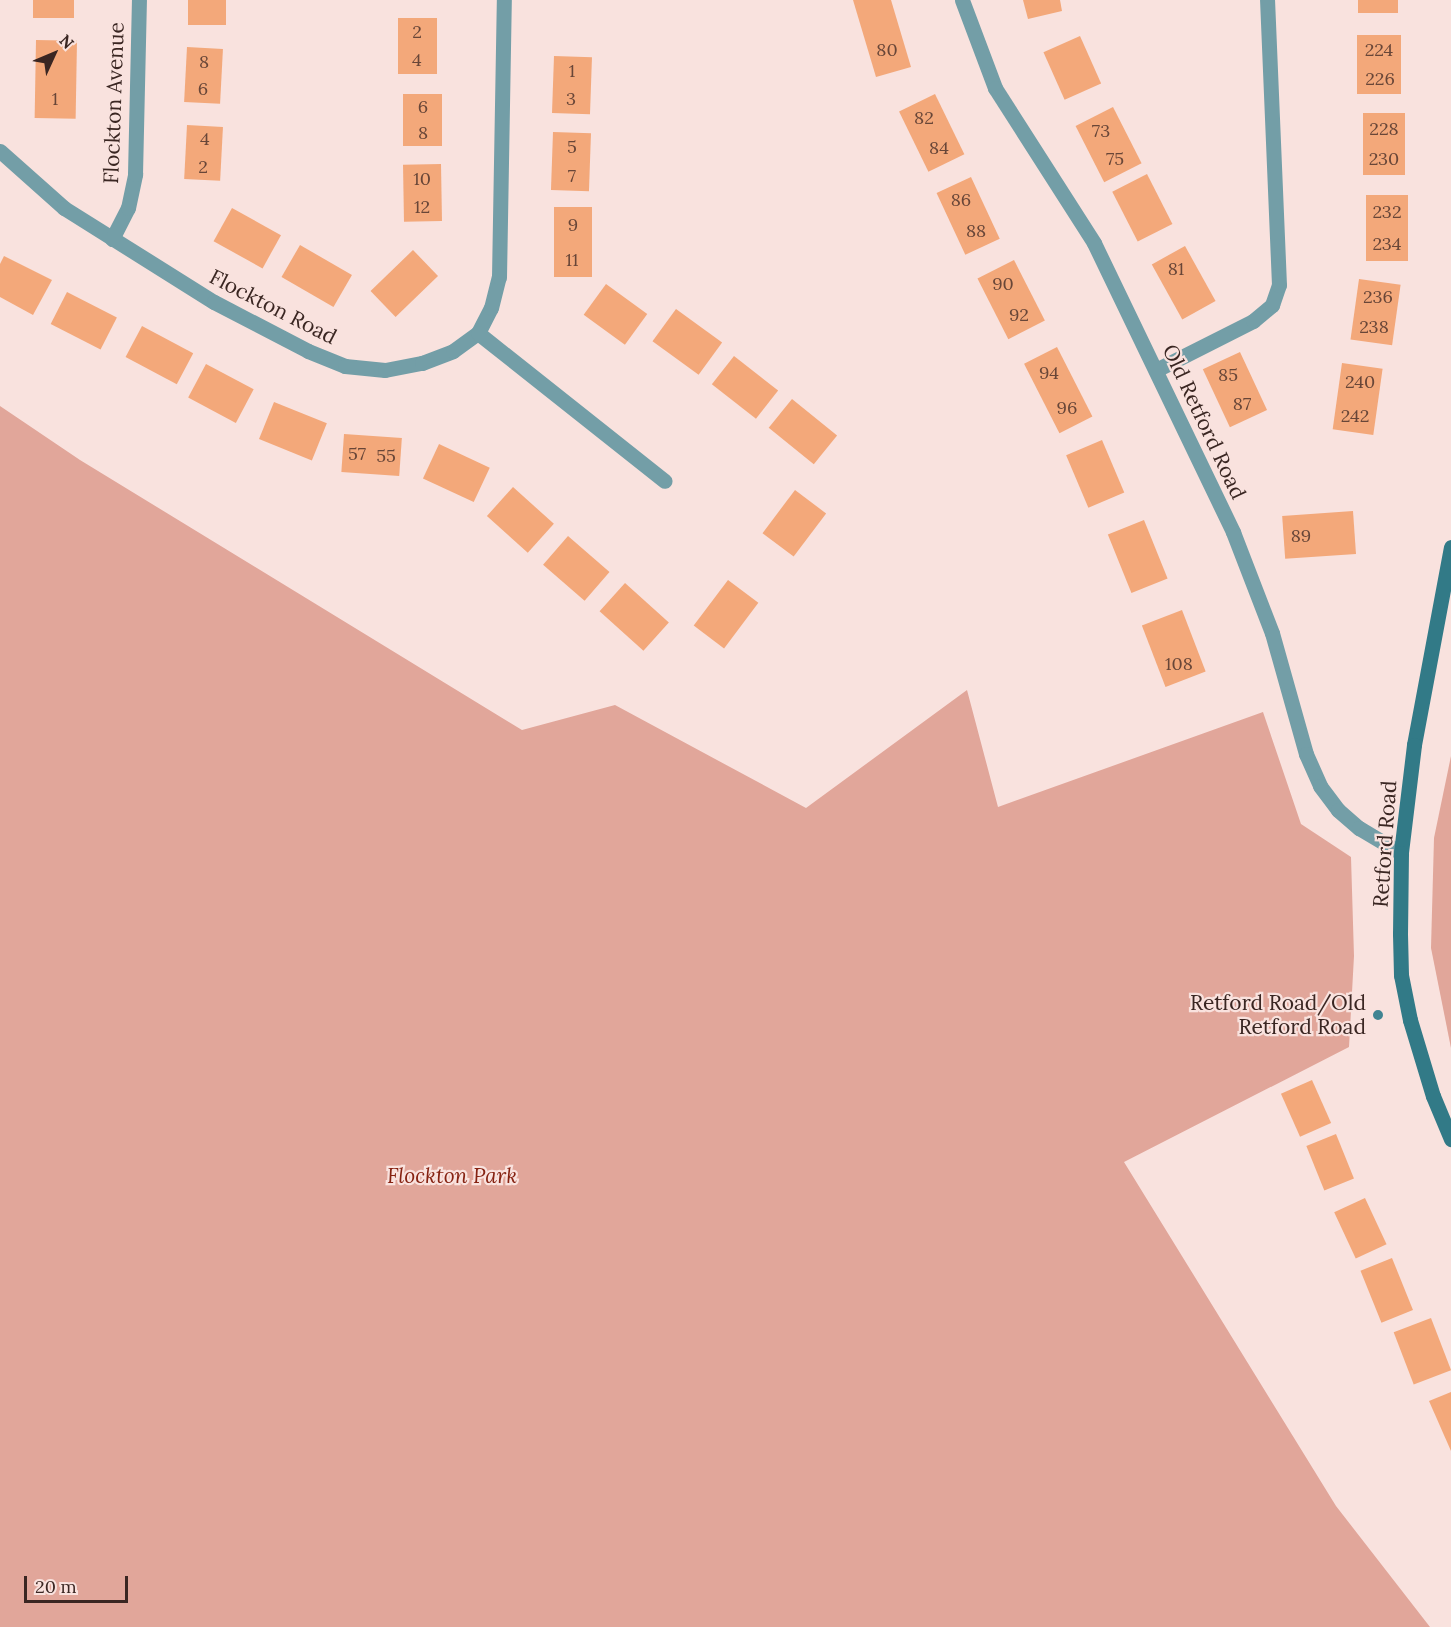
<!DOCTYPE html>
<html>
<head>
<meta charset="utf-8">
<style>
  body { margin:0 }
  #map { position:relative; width:1451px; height:1627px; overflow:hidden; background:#f9e2de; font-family:Lora,serif }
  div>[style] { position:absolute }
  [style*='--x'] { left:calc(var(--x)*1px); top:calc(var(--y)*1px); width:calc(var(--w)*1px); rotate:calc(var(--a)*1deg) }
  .green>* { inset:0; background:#e1a69a }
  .building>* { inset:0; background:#f3a87a; transform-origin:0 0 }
  .service>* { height:15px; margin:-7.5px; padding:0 7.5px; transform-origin:7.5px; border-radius:7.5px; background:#739ea7 }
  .minor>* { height:15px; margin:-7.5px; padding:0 7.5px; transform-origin:7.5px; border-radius:7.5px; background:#739ea7 }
  .secondary>* { height:15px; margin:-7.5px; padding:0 7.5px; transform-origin:7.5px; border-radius:7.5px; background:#327a87 }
  .dots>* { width:16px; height:16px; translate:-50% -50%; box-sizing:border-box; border:3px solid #f9e2de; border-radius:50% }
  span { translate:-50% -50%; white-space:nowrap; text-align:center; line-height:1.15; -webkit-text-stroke:4.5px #f9e2de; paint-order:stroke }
  .number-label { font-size:18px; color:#684638 }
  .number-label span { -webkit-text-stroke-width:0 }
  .street-label { font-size:21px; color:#3a2622 }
  .poi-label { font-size:21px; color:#3a2622 }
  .right { translate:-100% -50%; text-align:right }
  .park-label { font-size:21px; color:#862211; font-style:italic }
  .north { position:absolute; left:24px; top:24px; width:60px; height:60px; -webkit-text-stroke:4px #f9e2de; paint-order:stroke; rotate:46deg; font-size:16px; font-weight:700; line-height:24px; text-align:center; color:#3a2622 }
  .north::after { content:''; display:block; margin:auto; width:21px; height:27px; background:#3a2622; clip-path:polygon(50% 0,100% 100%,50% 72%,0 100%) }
  .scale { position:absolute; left:24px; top:1576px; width:104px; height:27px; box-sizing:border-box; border:3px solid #3a2622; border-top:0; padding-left:8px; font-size:18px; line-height:21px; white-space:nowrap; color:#3a2622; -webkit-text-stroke:4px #f9e2de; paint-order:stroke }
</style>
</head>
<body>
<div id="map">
  <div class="green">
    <i style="clip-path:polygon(0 406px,80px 460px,522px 730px,615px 705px,806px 808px,967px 690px,998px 807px,1263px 712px,1301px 824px,1351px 857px,1354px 956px,1349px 1047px,1124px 1162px,1336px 1506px,1430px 1627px,0 1627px)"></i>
    <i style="clip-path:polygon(1451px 756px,1451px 1048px,1431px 948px,1434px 838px)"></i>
  </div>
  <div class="building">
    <i style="left:33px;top:0;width:41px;height:18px"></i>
    <i style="left:188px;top:0;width:38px;height:25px"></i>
    <i style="clip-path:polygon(853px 0,891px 0,911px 67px,876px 77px)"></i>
    <i style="clip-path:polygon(1023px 0,1060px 0,1062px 11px,1028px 19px)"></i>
    <i style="left:1358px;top:0;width:40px;height:13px"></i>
    <i style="left:398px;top:18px;width:39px;height:56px"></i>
    <i style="left:1357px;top:35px;width:44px;height:59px"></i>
    <i style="left:1080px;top:36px;width:52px;height:40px;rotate:66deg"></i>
    <i style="left:36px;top:40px;width:41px;height:78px;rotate:1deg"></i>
    <i style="left:187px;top:47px;width:36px;height:55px;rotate:3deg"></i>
    <i style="left:554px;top:56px;width:38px;height:57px;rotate:2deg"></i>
    <i style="left:403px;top:94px;width:39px;height:52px"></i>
    <i style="left:935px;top:94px;width:67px;height:40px;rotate:64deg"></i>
    <i style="left:1113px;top:107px;width:63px;height:42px;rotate:63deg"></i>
    <i style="left:1405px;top:113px;width:62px;height:42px;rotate:90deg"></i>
    <i style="left:187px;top:125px;width:36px;height:54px;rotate:3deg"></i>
    <i style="left:553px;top:132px;width:38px;height:58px;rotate:2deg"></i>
    <i style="left:441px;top:164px;width:57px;height:38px;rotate:89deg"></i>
    <i style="left:1147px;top:174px;width:56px;height:39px;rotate:63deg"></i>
    <i style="left:971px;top:177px;width:68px;height:38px;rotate:65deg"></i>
    <i style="left:1366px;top:195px;width:42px;height:66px"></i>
    <i style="left:554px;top:207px;width:38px;height:70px"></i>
    <i style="left:232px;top:208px;width:56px;height:38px;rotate:29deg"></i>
    <i style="left:300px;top:245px;width:60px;height:37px;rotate:30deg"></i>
    <i style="left:1185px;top:246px;width:63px;height:38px;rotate:61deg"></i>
    <i style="left:413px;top:250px;width:36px;height:59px;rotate:46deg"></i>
    <i style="clip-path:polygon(4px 256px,52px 280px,33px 315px,0 297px,0 264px)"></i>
    <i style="left:1014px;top:260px;width:68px;height:41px;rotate:63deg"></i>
    <i style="left:1359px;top:279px;width:42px;height:61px;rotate:8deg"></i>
    <i style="left:606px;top:284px;width:51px;height:38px;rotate:36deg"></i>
    <i style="left:67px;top:292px;width:56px;height:36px;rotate:27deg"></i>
    <i style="left:676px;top:309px;width:57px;height:40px;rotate:36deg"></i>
    <i style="left:142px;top:326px;width:58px;height:35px;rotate:28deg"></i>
    <i style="left:1057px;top:347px;width:78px;height:37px;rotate:63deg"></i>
    <i style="left:1240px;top:352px;width:64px;height:41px;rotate:65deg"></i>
    <i style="left:734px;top:356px;width:56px;height:36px;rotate:38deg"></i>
    <i style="left:1342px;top:363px;width:41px;height:67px;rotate:8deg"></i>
    <i style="left:206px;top:364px;width:54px;height:38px;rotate:28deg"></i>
    <i style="left:792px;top:399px;width:58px;height:37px;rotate:39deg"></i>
    <i style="left:274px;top:402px;width:57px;height:40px;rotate:22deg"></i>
    <i style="left:344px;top:434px;width:58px;height:38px;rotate:4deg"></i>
    <i style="left:1102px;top:440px;width:57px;height:39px;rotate:67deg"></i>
    <i style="left:439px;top:444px;width:56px;height:38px;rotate:25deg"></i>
    <i style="left:513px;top:487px;width:55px;height:39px;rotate:42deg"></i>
    <i style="left:795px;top:490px;width:39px;height:54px;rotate:37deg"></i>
    <i style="left:1353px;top:511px;width:43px;height:71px;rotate:86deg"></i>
    <i style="left:1144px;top:520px;width:63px;height:39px;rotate:68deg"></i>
    <i style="left:568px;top:536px;width:55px;height:38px;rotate:41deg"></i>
    <i style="left:728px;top:580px;width:38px;height:57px;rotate:37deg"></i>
    <i style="left:625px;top:583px;width:59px;height:38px;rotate:42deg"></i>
    <i style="left:1182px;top:610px;width:66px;height:43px;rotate:69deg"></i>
    <i style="left:1312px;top:1080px;width:47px;height:34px;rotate:66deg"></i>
    <i style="left:1336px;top:1134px;width:48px;height:32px;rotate:68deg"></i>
    <i style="left:1365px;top:1198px;width:51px;height:34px;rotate:65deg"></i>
    <i style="left:1392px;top:1258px;width:56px;height:34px;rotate:68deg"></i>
    <i style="left:1431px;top:1318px;width:56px;height:40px;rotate:69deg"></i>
    <i style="clip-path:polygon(1451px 1392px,1451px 1451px,1429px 1401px)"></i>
  </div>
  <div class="service">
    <i style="--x:1156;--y:370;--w:109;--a:-26.8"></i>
    <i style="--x:1253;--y:321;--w:25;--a:-40"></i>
    <i style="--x:1272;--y:305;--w:21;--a:-71"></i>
    <i style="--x:1279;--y:285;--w:285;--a:-92.4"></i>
  </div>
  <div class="minor">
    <i style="--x:962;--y:0;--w:94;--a:69.4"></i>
    <i style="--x:995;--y:88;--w:184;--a:57.4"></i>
    <i style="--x:1094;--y:243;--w:321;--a:64.3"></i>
    <i style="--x:1233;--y:532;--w:108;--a:68.9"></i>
    <i style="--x:1272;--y:633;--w:126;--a:74.3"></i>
    <i style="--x:1306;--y:754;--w:35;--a:66"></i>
    <i style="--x:1320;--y:786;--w:30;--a:53"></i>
    <i style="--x:1338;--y:810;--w:28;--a:41"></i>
    <i style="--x:1359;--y:828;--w:49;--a:30.8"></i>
    <i style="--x:0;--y:151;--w:86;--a:41.7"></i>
    <i style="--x:64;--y:208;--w:177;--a:32.1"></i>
    <i style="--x:214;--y:302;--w:106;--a:27.5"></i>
    <i style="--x:308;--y:351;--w:40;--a:22"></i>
    <i style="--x:345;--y:366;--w:40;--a:5.7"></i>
    <i style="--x:385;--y:370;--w:38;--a:-11"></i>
    <i style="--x:422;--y:363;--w:33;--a:-21"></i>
    <i style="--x:453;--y:351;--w:31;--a:-36"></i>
    <i style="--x:478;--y:333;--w:28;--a:-63"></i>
    <i style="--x:491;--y:308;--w:32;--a:-76"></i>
    <i style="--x:499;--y:277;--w:277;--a:-89"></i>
    <i style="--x:112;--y:239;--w:35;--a:-63"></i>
    <i style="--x:128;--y:208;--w:35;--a:-78"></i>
    <i style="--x:135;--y:174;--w:174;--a:-88.7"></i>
    <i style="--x:478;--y:333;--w:238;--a:38.4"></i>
  </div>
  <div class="secondary">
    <i style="--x:1451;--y:547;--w:201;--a:100.6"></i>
    <i style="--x:1414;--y:745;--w:109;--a:96.9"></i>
    <i style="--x:1401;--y:853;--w:81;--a:90.7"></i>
    <i style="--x:1400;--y:934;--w:41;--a:88.6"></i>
    <i style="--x:1401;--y:975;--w:46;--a:78.7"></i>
    <i style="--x:1410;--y:1020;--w:79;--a:73.2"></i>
    <i style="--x:1433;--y:1096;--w:47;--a:67.3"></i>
  </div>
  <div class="dots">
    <i style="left:1378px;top:1015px;background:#408492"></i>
  </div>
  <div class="number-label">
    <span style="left:417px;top:32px">2</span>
    <span style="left:887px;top:50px">80</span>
    <span style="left:1379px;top:50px">224</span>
    <span style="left:417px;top:60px">4</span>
    <span style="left:204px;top:62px">8</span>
    <span style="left:572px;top:71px">1</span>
    <span style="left:1380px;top:79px">226</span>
    <span style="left:203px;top:89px">6</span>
    <span style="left:55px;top:99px">1</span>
    <span style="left:571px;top:99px">3</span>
    <span style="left:423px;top:107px">6</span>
    <span style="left:924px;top:118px">82</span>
    <span style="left:1384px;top:129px">228</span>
    <span style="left:1101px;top:131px">73</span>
    <span style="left:423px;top:133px">8</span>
    <span style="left:205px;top:139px">4</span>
    <span style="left:572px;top:147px">5</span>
    <span style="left:939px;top:148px">84</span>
    <span style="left:1115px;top:159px">75</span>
    <span style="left:1384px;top:159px">230</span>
    <span style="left:203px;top:167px">2</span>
    <span style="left:572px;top:176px">7</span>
    <span style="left:422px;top:179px">10</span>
    <span style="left:961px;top:200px">86</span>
    <span style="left:422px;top:207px">12</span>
    <span style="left:1387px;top:212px">232</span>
    <span style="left:573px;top:225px">9</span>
    <span style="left:976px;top:231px">88</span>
    <span style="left:1387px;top:244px">234</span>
    <span style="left:572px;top:260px">11</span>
    <span style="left:1176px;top:269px">81</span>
    <span style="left:1003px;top:284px">90</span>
    <span style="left:1378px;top:297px">236</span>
    <span style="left:1019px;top:315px">92</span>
    <span style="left:1374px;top:327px">238</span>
    <span style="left:1049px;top:373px">94</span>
    <span style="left:1228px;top:375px">85</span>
    <span style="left:1360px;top:382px">240</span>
    <span style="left:1242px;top:404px">87</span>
    <span style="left:1067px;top:408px">96</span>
    <span style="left:1355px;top:416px">242</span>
    <span style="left:357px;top:454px">57</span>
    <span style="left:386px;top:456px">55</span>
    <span style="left:1301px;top:536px">89</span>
    <span style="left:1179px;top:664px">108</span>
  </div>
  <div class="street-label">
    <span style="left:114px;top:103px;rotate:-88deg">Flockton Avenue</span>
    <span style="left:273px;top:307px;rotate:27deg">Flockton Road</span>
    <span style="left:1204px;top:422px;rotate:65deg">Old Retford Road</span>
    <span style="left:1385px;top:844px;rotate:-86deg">Retford Road</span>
  </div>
  <div class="poi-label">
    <span class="right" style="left:1366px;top:1015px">Retford Road/Old<br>Retford Road</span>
  </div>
  <div class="park-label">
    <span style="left:452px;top:1176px">Flockton Park</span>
  </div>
  <div class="north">N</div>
  <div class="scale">20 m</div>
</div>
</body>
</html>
